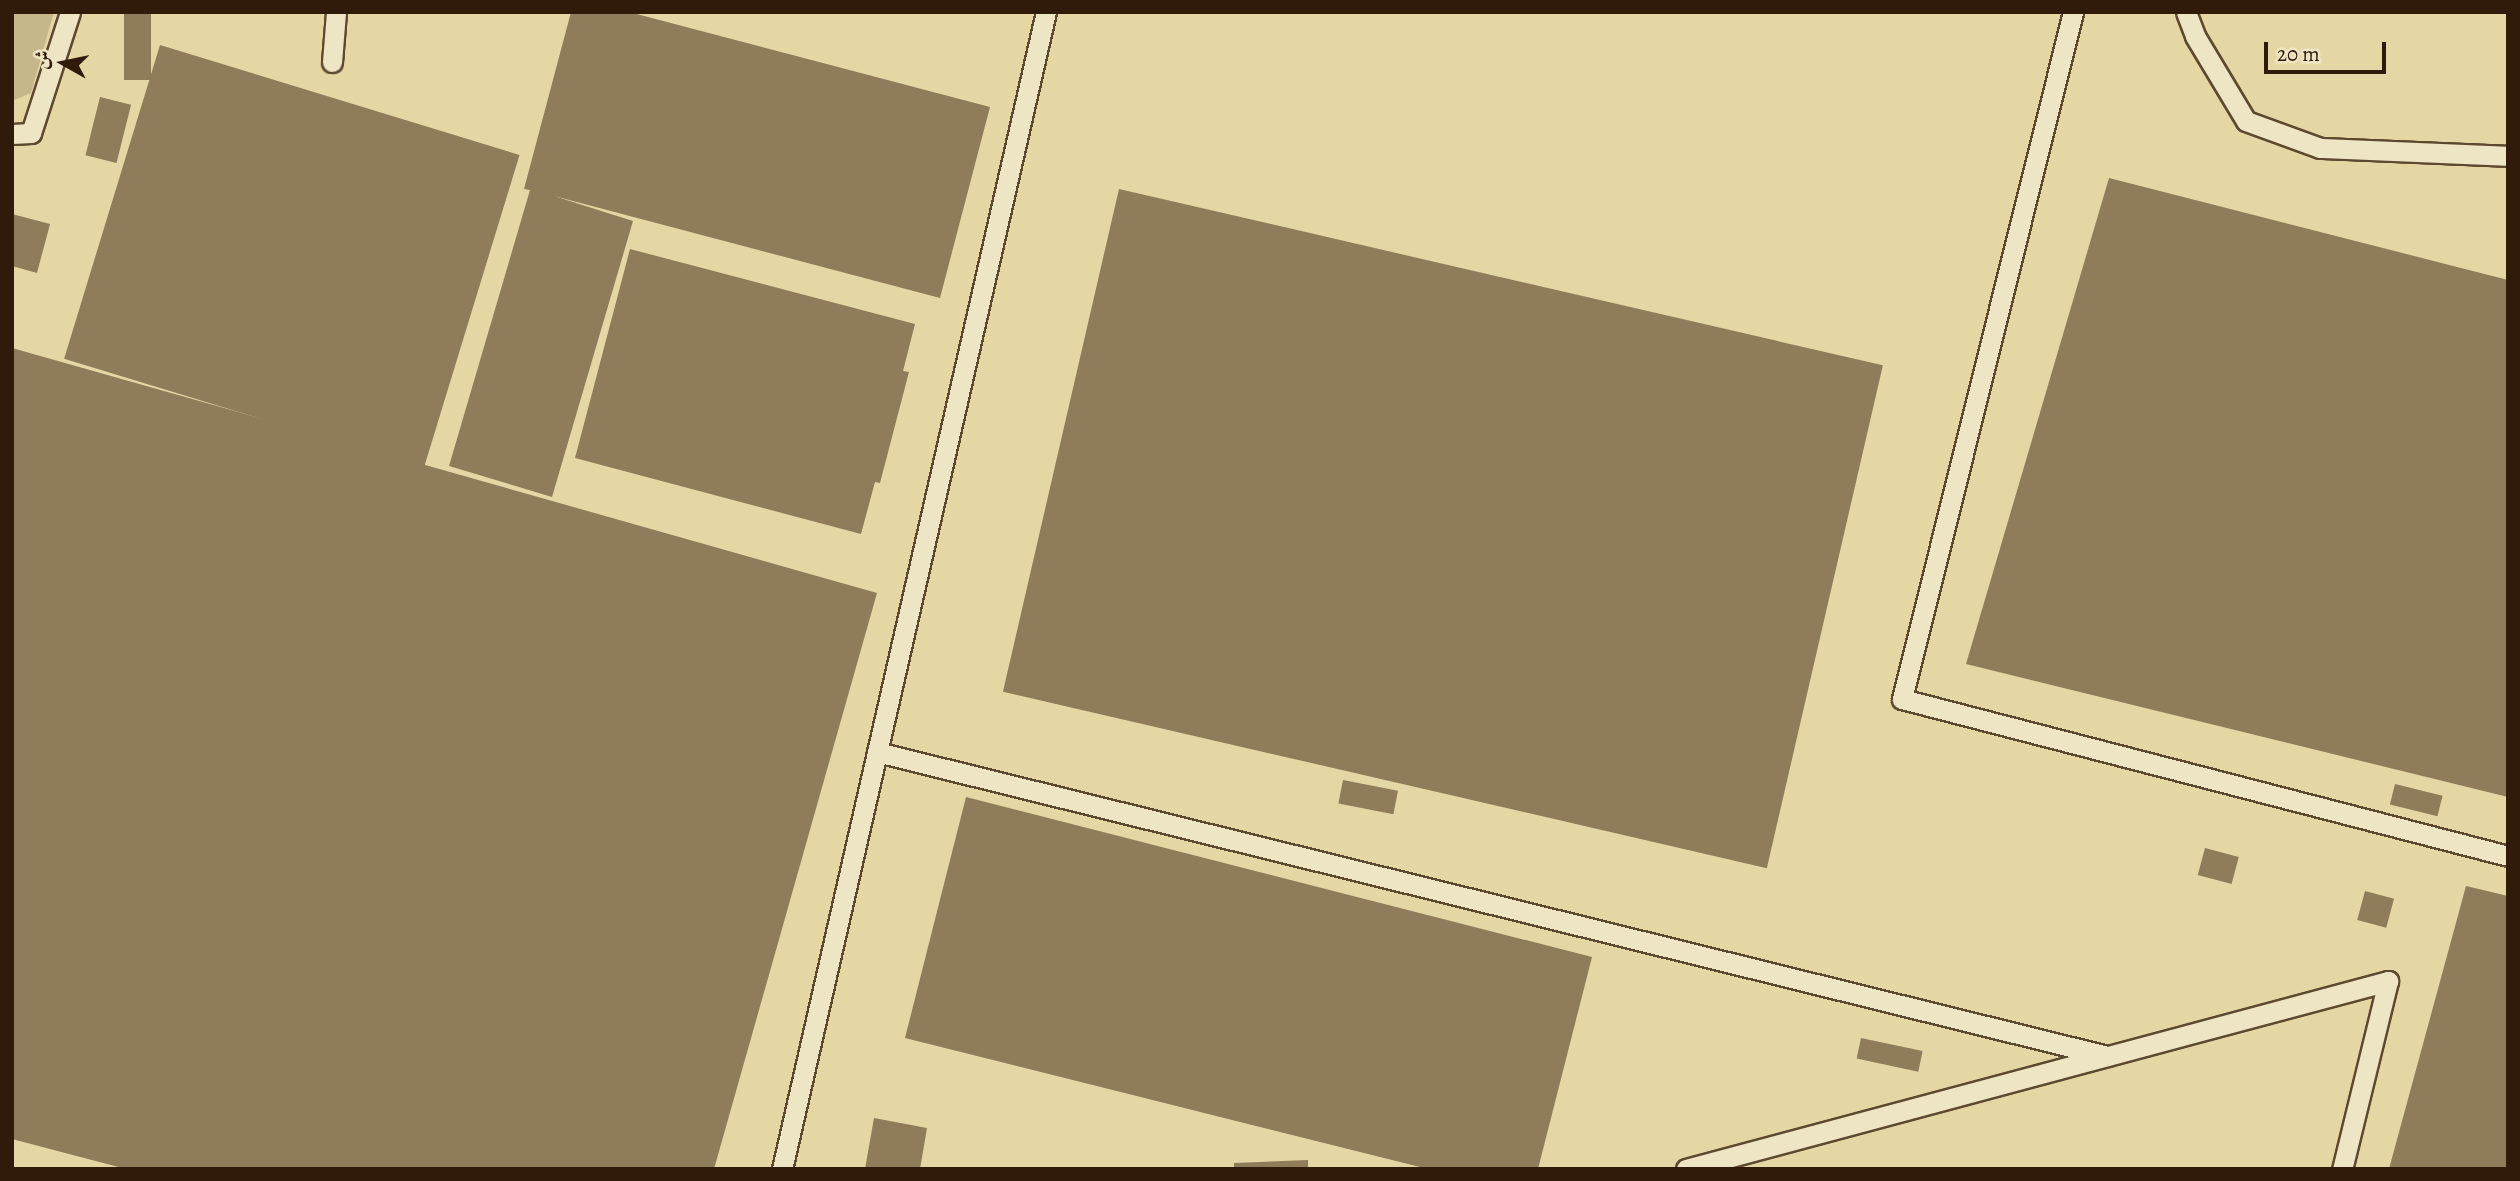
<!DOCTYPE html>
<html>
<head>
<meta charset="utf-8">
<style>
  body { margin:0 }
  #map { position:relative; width:2520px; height:1181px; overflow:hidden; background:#e5d7a4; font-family:Alegreya,Amiri,serif }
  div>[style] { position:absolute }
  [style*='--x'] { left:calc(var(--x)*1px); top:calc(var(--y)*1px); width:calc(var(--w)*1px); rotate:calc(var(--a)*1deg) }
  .green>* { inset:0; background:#c6b78a }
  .building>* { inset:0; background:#8e7c5a; transform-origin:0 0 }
  .roads { filter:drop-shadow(2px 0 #5d4930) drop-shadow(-2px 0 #5d4930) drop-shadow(0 2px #5d4930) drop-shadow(0 -2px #5d4930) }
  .lane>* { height:19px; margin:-9.5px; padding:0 9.5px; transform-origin:9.5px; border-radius:9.5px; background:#eee5c4 }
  span { translate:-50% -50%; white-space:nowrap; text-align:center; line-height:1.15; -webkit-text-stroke:7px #eee5c4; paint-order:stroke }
  .frame { position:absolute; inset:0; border:14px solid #301a0a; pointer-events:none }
  .north { position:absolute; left:28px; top:28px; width:70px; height:70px; -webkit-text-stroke:5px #eee5c4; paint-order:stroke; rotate:279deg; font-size:19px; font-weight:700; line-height:28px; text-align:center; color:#301a0a }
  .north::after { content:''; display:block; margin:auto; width:24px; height:32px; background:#301a0a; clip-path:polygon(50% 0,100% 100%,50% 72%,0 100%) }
  .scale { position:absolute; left:2264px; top:42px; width:122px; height:32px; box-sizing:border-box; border:4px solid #301a0a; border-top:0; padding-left:9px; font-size:21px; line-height:24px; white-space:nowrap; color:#301a0a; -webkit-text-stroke:5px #eee5c4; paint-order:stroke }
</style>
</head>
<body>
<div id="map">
  <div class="green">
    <i style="clip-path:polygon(12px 12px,54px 12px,31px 93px,12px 101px)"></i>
  </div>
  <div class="building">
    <i style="left:124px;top:12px;width:27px;height:68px"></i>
    <i style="clip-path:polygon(571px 12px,629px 12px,990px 107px,940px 298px,554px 196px,633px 221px,552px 497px,449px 466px,530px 190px,524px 189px)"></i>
    <i style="left:160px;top:45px;width:376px;height:328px;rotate:17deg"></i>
    <i style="left:100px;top:97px;width:32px;height:60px;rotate:14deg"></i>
    <i style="clip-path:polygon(2109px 178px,2508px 280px,2508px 797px,1966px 664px)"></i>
    <i style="left:1119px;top:189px;width:784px;height:516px;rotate:13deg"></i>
    <i style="clip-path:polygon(12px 214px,50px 224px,37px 273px,12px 266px)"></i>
    <i style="clip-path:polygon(630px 249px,915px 324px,903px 371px,909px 372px,880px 483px,875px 482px,861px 534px,575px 458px)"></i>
    <i style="clip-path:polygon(12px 348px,877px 593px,714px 1169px,126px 1169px,12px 1139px)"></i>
    <i style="left:1343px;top:780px;width:56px;height:24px;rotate:11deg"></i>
    <i style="left:2395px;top:784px;width:49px;height:21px;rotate:14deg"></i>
    <i style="clip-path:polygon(966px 797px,1592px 957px,1538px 1169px,1428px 1169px,905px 1038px)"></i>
    <i style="left:2205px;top:848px;width:35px;height:28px;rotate:15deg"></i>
    <i style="clip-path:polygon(2466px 886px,2508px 896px,2508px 1169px,2389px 1169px)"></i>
    <i style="left:2365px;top:891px;width:30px;height:30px;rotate:15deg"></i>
    <i style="left:1861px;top:1038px;width:63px;height:21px;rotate:12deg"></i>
    <i style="clip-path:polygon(874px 1118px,927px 1128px,920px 1169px,865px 1169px)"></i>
    <i style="clip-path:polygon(1308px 1160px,1308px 1169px,1234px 1169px,1234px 1163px)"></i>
  </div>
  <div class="roads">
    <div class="lane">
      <i style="--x:2073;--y:12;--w:708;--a:103.98"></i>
      <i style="--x:1902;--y:699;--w:626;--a:14.52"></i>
      <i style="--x:2186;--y:12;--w:26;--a:69"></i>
      <i style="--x:2195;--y:36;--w:99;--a:59"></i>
      <i style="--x:2246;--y:121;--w:79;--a:20"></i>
      <i style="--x:2320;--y:148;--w:188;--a:2.4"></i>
      <i style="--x:332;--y:62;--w:50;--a:-85.4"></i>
      <i style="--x:12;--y:134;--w:19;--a:-3"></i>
      <i style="--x:31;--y:133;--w:127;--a:-72.1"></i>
      <i style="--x:877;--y:752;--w:1267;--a:13.88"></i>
      <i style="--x:782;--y:1169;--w:1187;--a:-77.15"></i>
      <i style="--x:1686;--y:1169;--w:727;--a:-14.99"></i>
      <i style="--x:2388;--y:981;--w:194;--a:103.7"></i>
    </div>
  </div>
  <div class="frame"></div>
  <div class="north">ش</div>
  <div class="scale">20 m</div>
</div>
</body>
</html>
